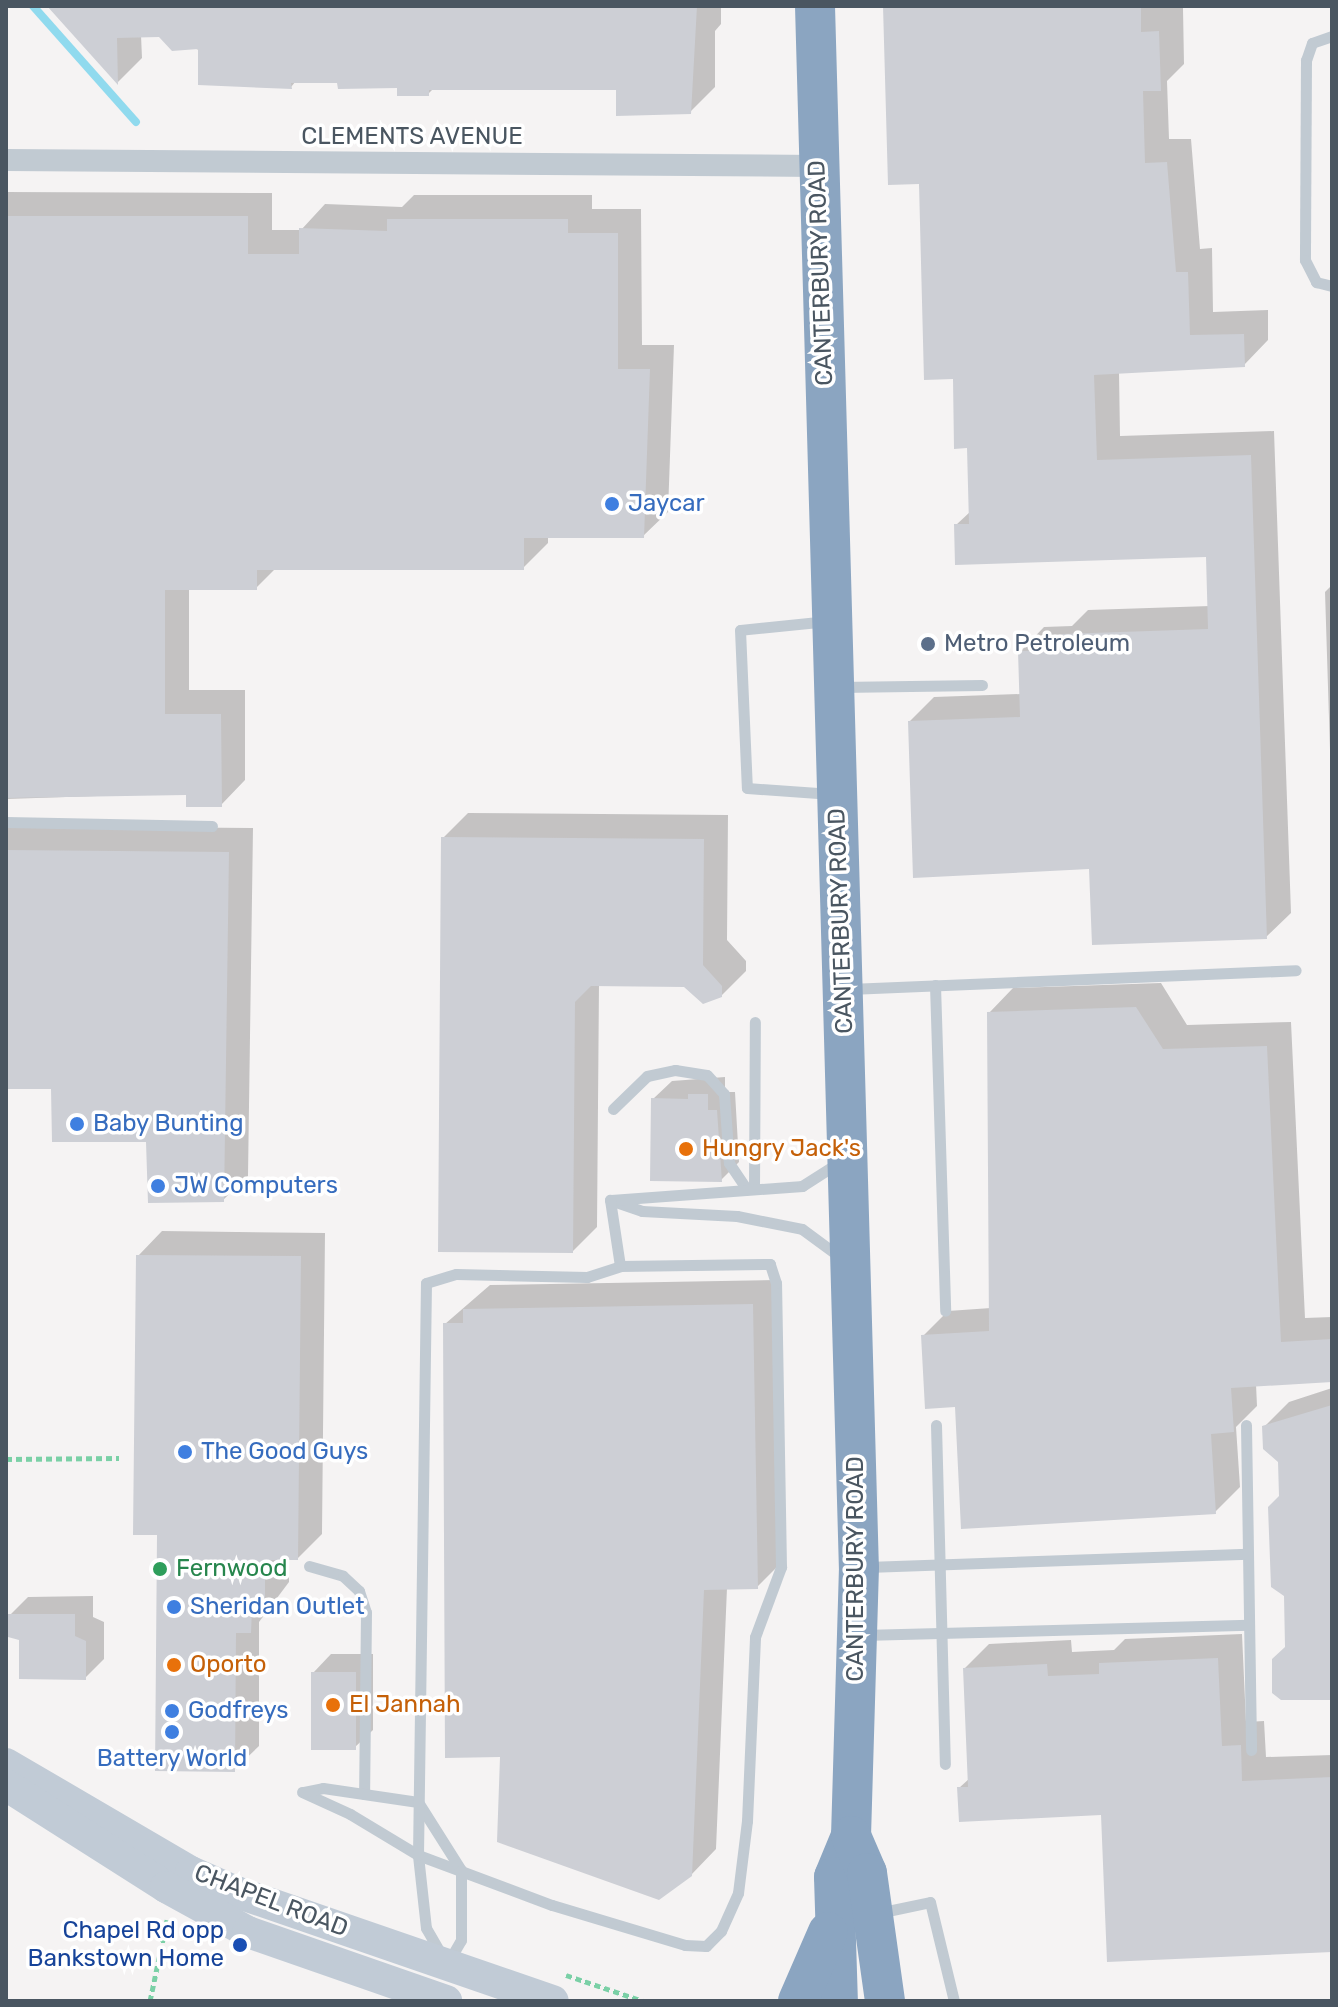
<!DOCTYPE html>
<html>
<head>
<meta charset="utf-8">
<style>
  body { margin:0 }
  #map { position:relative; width:1338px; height:2007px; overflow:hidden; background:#f5f3f3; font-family:Rubik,sans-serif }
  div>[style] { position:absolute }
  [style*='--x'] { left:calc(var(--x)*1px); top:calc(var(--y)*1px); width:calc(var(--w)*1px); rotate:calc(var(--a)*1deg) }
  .shadow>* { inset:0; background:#0003 }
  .stream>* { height:8px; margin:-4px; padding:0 4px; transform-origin:4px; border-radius:4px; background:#90daee }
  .building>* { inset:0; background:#cdcfd5; transform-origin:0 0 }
  .path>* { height:5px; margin-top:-2.5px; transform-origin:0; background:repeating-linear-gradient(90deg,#7ad0a6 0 6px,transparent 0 10px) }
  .lane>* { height:11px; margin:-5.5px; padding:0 5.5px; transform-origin:5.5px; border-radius:5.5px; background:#c1cad2 }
  .street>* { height:22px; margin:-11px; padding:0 11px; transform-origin:11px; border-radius:11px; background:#c1cad2 }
  .secondary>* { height:32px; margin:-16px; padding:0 16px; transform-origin:16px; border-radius:16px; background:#c1cbd6 }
  .highway>* { height:40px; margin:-20px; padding:0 20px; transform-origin:20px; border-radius:20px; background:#8ba5c1 }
  .dots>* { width:22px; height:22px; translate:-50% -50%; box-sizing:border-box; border:4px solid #fff; border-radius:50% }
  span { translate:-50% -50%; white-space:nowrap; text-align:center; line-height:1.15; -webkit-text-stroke:7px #fff; paint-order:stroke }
  .street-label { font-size:24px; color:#4a5661 }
  .shop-label { font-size:24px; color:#366cbe }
  .left { translate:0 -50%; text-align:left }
  .service-label { font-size:24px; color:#4e5e75 }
  .food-label { font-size:24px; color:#c56008 }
  .leisure-label { font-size:24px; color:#27864d }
  .transit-label { font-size:24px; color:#164399 }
  .right { translate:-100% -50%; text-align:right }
  .frame { position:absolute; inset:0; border:8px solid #4a5661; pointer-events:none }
</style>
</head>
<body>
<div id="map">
  <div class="shadow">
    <i style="clip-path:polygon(50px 6px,721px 6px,721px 24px,715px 31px,715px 87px,690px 112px,618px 88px,434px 88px,428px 94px,399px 86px,339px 81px,296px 81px,291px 87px,159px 34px,141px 35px,142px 58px,118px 82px)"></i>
    <i style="clip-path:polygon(885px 6px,1183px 8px,1184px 64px,1167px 81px,1169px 139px,1191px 139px,1200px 249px,1212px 248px,1213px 312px,1268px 310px,1268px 340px,1244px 365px,1119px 372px,1120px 436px,1274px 431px,1291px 913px,1266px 937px,1091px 867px,910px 721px,934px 697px,1021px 694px,1020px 652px,1044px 627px,1072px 626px,1088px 610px,1210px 606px,1208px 555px,956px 525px,971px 511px,969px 446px)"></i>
    <i style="clip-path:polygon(6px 192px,272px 193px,272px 230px,301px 230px,325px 204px,402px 207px,414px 195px,592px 195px,592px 209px,641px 209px,642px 345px,674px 345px,668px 512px,643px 536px,548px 536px,548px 543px,523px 568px,276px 568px,256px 588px,189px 588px,189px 690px,245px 690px,245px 780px,221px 805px,188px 793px,6px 799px)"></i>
    <i style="clip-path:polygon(1332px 585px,1332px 814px,1325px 592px)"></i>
    <i style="clip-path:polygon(468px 813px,728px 815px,727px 940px,746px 961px,746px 971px,721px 996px,684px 985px,599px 984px,597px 1227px,573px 1251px,443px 838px)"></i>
    <i style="clip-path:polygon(6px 826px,253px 828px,248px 1176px,223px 1200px,148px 1140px,53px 1087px,6px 1087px)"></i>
    <i style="clip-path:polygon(1161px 983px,1187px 1025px,1291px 1022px,1305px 1318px,1332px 1317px,1332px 1380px,1256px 1384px,1257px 1406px,1236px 1427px,1240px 1487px,1215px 1512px,956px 1405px,923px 1336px,948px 1311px,991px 1308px,989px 1013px,1013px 988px)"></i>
    <i style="clip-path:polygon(725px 1077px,725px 1092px,735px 1092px,739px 1162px,721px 1180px,653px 1099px,672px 1081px)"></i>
    <i style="clip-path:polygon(162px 1231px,325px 1233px,322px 1534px,298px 1558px,289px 1558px,289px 1582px,259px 1622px,259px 1746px,234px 1770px,159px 1533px,138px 1256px)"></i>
    <i style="clip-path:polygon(777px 1280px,782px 1562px,757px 1587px,727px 1588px,716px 1849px,691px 1875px,502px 1755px,445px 1324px,490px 1285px)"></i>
    <i style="clip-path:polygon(1332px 1388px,1332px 1698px,1287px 1646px,1280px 1462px,1264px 1427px,1289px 1402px)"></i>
    <i style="clip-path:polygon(93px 1596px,93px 1617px,104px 1622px,104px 1659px,85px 1678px,21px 1639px,10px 1615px,28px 1597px)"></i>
    <i style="clip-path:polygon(1242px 1634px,1246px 1722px,1264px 1721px,1266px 1757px,1332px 1755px,1332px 1950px,1102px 1813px,959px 1788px,970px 1778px,965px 1668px,989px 1644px,1071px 1640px,1072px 1652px,1114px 1650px,1125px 1639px)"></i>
    <i style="clip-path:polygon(331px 1654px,373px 1654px,373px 1730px,354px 1748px,311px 1736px,313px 1673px)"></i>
  </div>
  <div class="stream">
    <i style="--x:33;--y:6;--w:155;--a:48.4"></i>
  </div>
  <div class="building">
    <i style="clip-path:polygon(47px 6px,697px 6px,691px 114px,616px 116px,616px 90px,429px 90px,429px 96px,397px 96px,397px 88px,338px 89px,337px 83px,291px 83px,292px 89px,198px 85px,198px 49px,172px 51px,159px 37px,117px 38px,118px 85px)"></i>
    <i style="clip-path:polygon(883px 6px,1141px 6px,1141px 32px,1159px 31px,1161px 91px,1143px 91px,1145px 163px,1167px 162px,1176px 272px,1188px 272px,1190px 335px,1244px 334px,1245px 367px,1094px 375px,1097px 460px,1251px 455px,1267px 939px,1092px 945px,1089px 869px,913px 878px,908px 721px,1020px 717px,1018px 651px,1062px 650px,1062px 634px,1208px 629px,1206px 557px,955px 565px,954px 524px,969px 524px,967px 448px,954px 449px,953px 379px,924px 380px,919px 184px,888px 185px)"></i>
    <i style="clip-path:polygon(6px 216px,248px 216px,248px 254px,299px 254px,299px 228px,387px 231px,387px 219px,568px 219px,568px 233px,618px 233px,618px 369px,650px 369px,644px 538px,524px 538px,524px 570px,257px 570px,257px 590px,165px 590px,165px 714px,221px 714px,222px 807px,186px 807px,186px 795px,6px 798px)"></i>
    <i style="clip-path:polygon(441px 837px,704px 839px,703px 965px,722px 986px,722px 997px,703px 1004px,684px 987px,591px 986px,575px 1002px,573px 1253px,438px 1252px)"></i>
    <i style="clip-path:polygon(6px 850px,229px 852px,224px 1202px,148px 1203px,146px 1142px,52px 1142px,51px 1089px,6px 1089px)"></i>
    <i style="clip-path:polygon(1136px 1007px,1163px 1049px,1267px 1046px,1281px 1342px,1332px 1339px,1332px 1382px,1231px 1388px,1234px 1432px,1211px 1434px,1216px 1514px,961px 1529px,955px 1407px,925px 1409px,921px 1335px,989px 1331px,987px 1012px)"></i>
    <i style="clip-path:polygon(688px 1094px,708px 1094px,708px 1110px,717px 1110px,722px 1182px,650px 1181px,651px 1098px,688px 1099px)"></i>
    <i style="clip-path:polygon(136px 1255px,301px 1256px,298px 1560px,265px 1560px,265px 1609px,252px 1609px,251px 1633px,236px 1633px,235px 1772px,155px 1771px,157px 1535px,133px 1535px)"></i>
    <i style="clip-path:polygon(753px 1304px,758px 1589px,704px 1590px,692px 1876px,659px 1900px,497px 1842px,500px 1757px,445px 1758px,443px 1323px,463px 1323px,463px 1309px)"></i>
    <i style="clip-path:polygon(1332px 1405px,1332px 1700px,1281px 1700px,1272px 1693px,1272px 1659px,1285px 1647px,1284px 1596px,1271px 1587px,1268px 1507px,1279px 1496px,1278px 1462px,1263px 1449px,1262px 1426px)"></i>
    <i style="clip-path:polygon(8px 1614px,75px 1614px,75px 1636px,86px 1641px,86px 1680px,19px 1679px,19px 1640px,8px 1637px)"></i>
    <i style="clip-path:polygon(1218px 1658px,1222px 1746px,1241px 1745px,1242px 1781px,1332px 1777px,1332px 1952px,1107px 1962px,1101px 1815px,959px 1822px,957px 1787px,968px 1787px,963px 1668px,1047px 1664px,1048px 1676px,1099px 1674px,1099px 1663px)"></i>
    <i style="left:311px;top:1672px;width:45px;height:78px"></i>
  </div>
  <div class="path">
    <i style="--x:6;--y:1459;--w:113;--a:-0.5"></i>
    <i style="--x:566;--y:1975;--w:81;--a:18.7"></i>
    <i style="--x:150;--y:2001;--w:83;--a:-78.1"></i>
  </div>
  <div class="lane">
    <i style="--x:1332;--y:36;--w:21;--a:161"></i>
    <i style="--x:1312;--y:43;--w:18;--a:109"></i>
    <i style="--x:1306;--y:60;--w:200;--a:90.3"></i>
    <i style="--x:1305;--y:260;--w:25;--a:63"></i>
    <i style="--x:1316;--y:282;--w:16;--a:14"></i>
    <i style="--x:828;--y:621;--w:88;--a:174.2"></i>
    <i style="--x:740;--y:630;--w:158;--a:87.5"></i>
    <i style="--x:747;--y:788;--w:85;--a:4"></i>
    <i style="--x:839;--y:687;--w:143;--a:-0.8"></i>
    <i style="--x:6;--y:822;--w:206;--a:1.1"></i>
    <i style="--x:935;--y:985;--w:326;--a:88.2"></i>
    <i style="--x:849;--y:989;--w:447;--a:-2.4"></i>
    <i style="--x:613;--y:1109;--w:47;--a:-44.1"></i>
    <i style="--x:647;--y:1076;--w:29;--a:-12"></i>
    <i style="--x:675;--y:1070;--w:32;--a:9"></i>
    <i style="--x:707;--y:1075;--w:25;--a:48"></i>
    <i style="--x:724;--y:1094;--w:69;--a:85.9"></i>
    <i style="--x:729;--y:1163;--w:32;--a:56"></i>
    <i style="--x:754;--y:1189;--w:167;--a:-89.7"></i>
    <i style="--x:610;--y:1200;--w:34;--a:19"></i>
    <i style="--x:642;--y:1211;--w:95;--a:3"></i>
    <i style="--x:737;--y:1216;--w:66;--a:11.3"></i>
    <i style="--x:802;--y:1229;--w:47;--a:36.4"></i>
    <i style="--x:611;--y:1200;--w:192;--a:-4.2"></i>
    <i style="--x:802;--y:1186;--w:43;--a:-32.6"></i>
    <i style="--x:936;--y:1425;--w:339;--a:88.5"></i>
    <i style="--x:1246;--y:1425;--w:325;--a:89.1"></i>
    <i style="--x:309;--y:1566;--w:35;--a:16"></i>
    <i style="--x:343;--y:1576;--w:22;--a:43"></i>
    <i style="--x:359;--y:1591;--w:22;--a:72"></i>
    <i style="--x:366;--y:1612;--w:182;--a:90.6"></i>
    <i style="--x:867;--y:1567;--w:381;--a:-2"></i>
    <i style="--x:862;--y:1635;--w:387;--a:-1.5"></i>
    <i style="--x:302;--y:1792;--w:53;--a:24.6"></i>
    <i style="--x:350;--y:1814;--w:79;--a:31.1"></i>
    <i style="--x:418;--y:1855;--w:143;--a:20.5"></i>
    <i style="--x:552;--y:1905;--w:139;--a:16.7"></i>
    <i style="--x:685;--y:1945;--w:21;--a:3"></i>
    <i style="--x:706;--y:1946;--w:21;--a:-45"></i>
    <i style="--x:721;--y:1931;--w:42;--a:-65.9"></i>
    <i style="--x:738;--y:1893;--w:73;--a:-82.9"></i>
    <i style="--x:747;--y:1821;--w:184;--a:-87.5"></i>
    <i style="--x:755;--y:1637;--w:75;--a:-69.6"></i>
    <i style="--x:781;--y:1567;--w:284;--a:-91"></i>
    <i style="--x:776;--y:1283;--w:20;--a:-108"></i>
    <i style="--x:770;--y:1264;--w:150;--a:179.2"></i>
    <i style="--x:620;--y:1266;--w:67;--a:-98.6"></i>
    <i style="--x:304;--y:1792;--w:19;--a:-12"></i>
    <i style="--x:323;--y:1788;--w:96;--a:8.4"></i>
    <i style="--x:418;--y:1802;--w:80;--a:57.7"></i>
    <i style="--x:461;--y:1870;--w:70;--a:90"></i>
    <i style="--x:461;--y:1940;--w:24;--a:120"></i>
    <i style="--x:878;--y:1913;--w:53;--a:-11.9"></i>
    <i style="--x:930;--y:1902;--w:102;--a:76.4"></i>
    <i style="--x:441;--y:1954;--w:30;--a:-120"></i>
    <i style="--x:426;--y:1928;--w:73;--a:-96.3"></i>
    <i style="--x:418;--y:1855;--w:572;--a:-89.2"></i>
    <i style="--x:426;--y:1283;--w:31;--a:-17"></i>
    <i style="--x:456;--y:1274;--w:131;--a:1.3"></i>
    <i style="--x:587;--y:1277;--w:35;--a:-18"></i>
  </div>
  <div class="street">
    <i style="--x:6;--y:160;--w:811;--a:0.42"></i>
  </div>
  <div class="secondary">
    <i style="--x:6;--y:1764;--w:214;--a:30.3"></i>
    <i style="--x:191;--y:1872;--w:49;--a:24"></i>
    <i style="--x:236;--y:1892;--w:335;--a:19"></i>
    <i style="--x:6;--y:1785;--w:190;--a:32.5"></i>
    <i style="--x:166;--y:1887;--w:94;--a:28.8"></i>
    <i style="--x:248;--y:1932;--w:210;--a:19.2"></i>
  </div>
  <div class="highway">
    <i style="--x:815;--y:6;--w:1562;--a:88.39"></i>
    <i style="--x:859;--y:1567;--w:269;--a:91.7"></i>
    <i style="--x:851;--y:1836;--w:44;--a:112.5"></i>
    <i style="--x:834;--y:1877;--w:124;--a:88.2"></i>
    <i style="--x:851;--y:1836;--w:40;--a:66.6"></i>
    <i style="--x:867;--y:1873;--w:129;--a:82"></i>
    <i style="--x:798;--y:2001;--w:75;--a:-66.5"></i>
  </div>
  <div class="dots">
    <i style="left:612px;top:504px;background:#3f7fe0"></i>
    <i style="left:928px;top:644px;background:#5c6f8a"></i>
    <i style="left:77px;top:1124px;background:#3f7fe0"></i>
    <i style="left:686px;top:1149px;background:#e8710a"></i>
    <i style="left:158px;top:1186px;background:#3f7fe0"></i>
    <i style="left:185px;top:1452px;background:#3f7fe0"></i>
    <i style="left:160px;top:1569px;background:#2e9e5b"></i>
    <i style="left:174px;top:1607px;background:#3f7fe0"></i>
    <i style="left:174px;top:1665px;background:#e8710a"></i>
    <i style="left:333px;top:1705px;background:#e8710a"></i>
    <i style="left:172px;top:1711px;background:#3f7fe0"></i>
    <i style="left:172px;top:1732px;background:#3f7fe0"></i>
    <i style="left:240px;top:1945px;background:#1a4fb4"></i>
  </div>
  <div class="street-label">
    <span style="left:412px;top:137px">CLEMENTS AVENUE</span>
    <span style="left:821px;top:273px;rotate:-92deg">CANTERBURY ROAD</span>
    <span style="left:841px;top:921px;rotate:-92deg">CANTERBURY ROAD</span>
    <span style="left:856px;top:1569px;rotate:-90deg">CANTERBURY ROAD</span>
    <span style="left:271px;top:1901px;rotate:21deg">CHAPEL ROAD</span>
  </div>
  <div class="shop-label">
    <span class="left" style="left:628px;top:504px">Jaycar</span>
    <span class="left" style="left:93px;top:1124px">Baby Bunting</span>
    <span class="left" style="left:174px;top:1186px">JW Computers</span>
    <span class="left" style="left:201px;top:1452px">The Good Guys</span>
    <span class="left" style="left:190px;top:1607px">Sheridan Outlet</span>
    <span class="left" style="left:188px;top:1711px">Godfreys</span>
    <span style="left:172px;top:1759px">Battery World</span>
  </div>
  <div class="service-label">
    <span class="left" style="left:944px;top:644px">Metro Petroleum</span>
  </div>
  <div class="food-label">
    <span class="left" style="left:702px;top:1149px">Hungry Jack's</span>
    <span class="left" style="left:190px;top:1665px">Oporto</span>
    <span class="left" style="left:349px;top:1705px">El Jannah</span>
  </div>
  <div class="leisure-label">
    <span class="left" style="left:176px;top:1569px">Fernwood</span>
  </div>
  <div class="transit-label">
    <span class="right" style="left:224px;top:1945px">Chapel Rd opp<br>Bankstown Home</span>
  </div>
  <div class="frame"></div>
</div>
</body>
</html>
